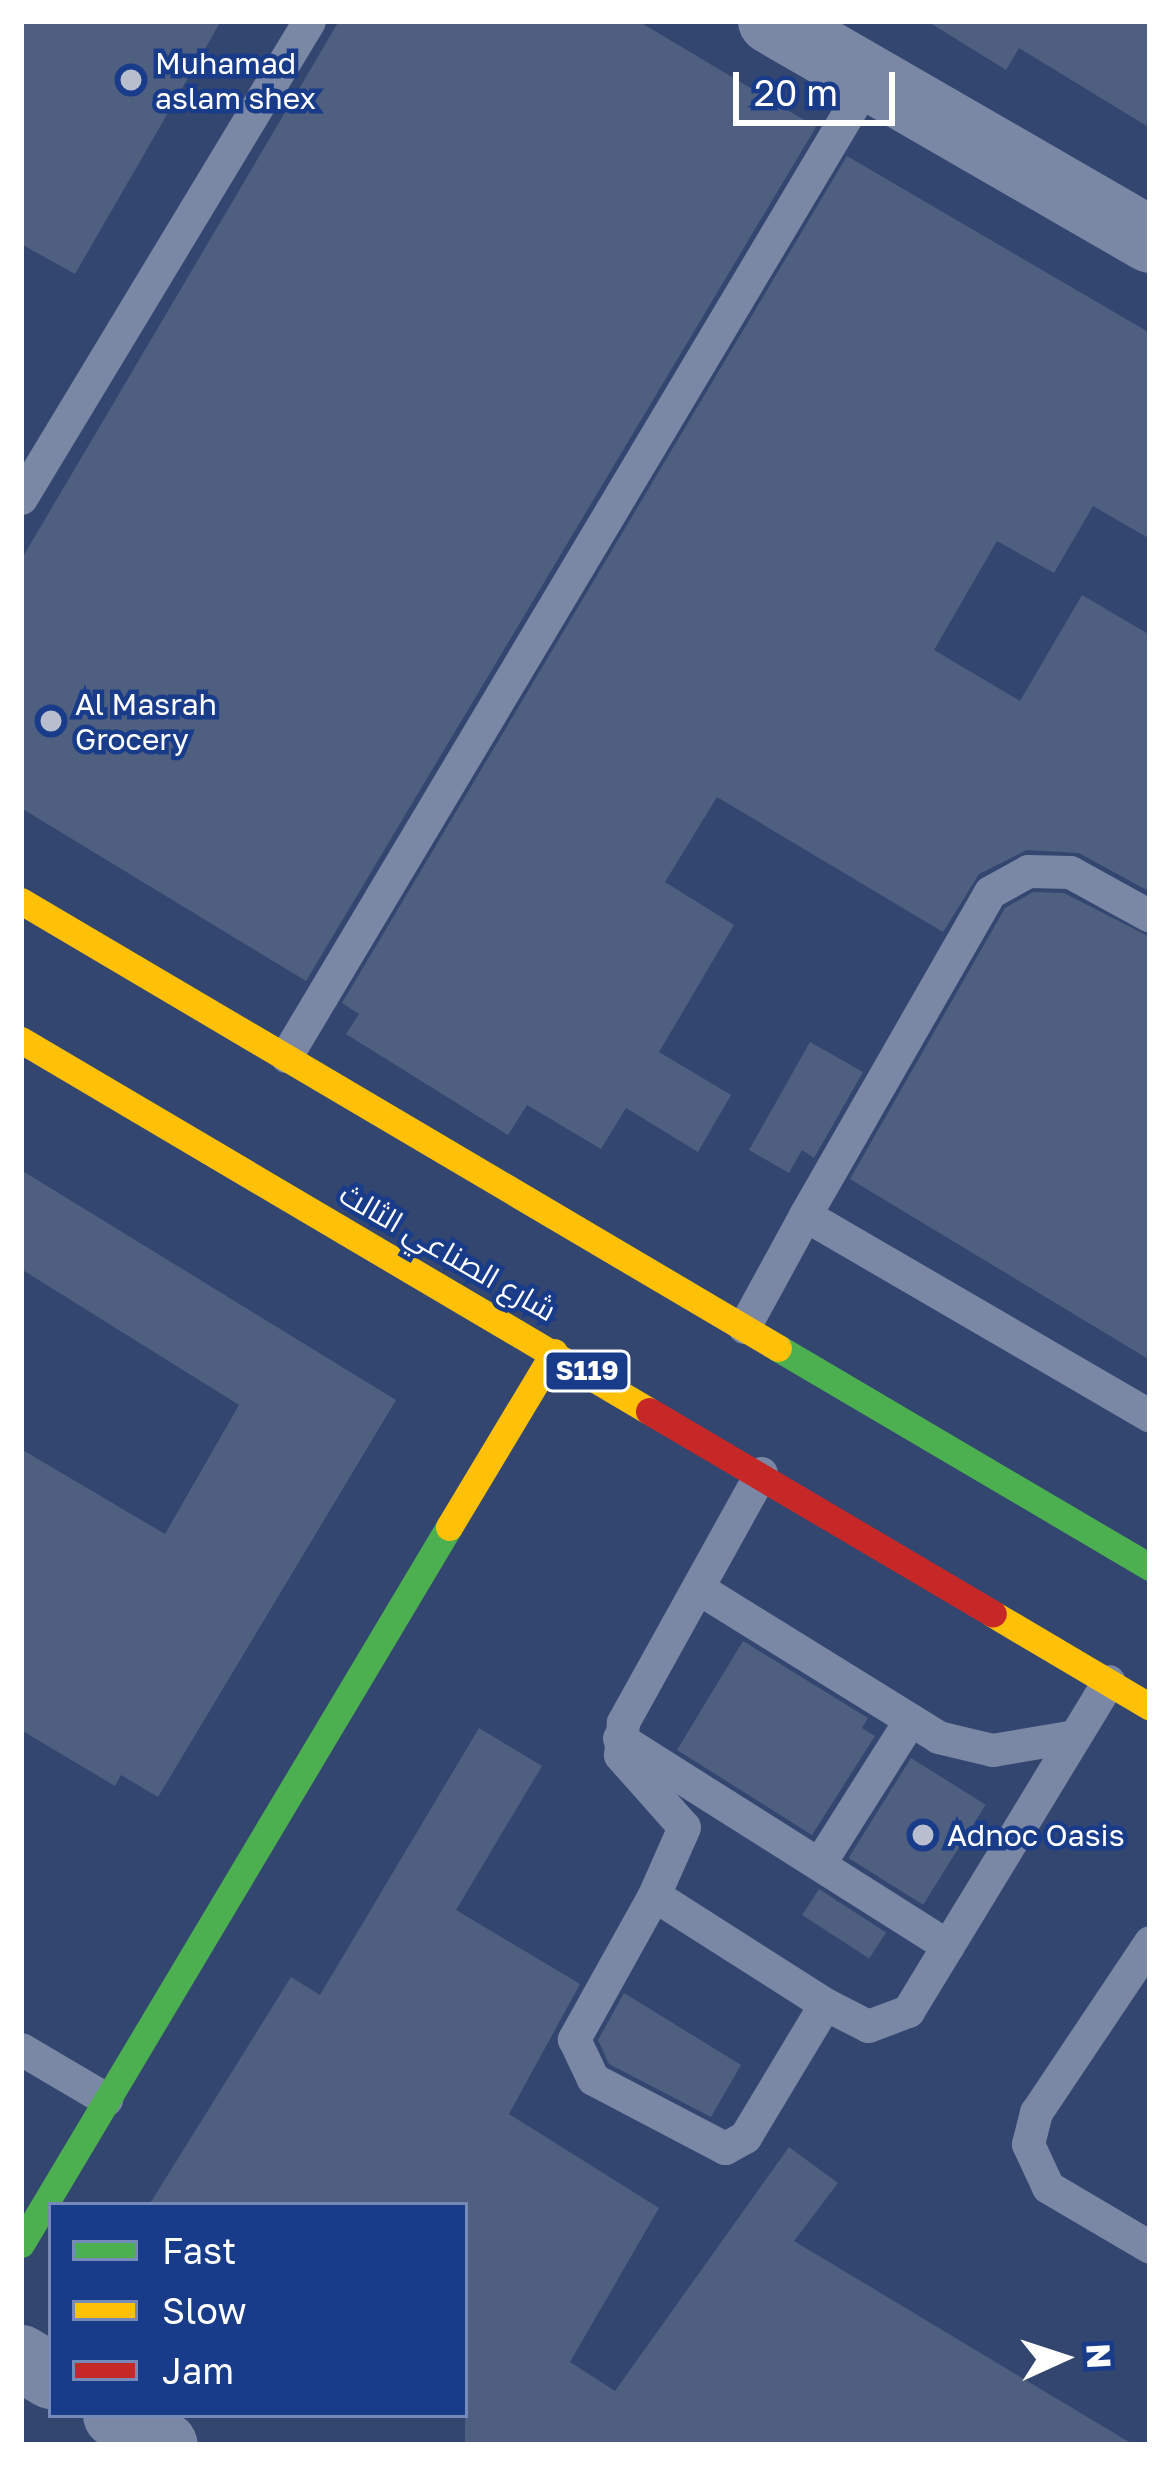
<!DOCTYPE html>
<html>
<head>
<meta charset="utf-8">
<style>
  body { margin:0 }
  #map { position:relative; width:1171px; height:2466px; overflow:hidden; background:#334670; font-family:"Golos Text",Cairo,sans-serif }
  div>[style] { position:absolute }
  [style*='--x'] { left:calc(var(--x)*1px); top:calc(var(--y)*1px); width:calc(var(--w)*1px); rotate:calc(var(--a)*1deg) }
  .building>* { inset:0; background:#4f5f80; transform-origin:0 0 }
  .lane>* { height:33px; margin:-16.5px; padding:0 16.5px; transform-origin:16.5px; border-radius:16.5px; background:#7a87a5 }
  .street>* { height:66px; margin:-33px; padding:0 33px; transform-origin:33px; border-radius:33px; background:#7a87a5 }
  .fast>* { height:27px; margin:-13.5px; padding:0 13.5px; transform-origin:13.5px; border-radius:13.5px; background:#4caf50 }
  .slow>* { height:27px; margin:-13.5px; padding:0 13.5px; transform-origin:13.5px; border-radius:13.5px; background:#ffc107 }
  .jam>* { height:27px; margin:-13.5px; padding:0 13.5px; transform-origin:13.5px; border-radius:13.5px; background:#c62828 }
  .dots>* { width:33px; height:33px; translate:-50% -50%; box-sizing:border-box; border:6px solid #193c8a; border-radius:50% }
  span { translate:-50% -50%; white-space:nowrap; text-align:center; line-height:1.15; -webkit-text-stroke:9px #193c8a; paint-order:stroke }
  .shield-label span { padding:3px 9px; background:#193c8a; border:3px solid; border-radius:9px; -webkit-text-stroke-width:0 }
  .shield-label { font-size:27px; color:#fff; font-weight:700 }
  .poi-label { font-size:30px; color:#fff }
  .left { translate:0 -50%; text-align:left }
  .street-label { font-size:30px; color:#fff }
  .frame { position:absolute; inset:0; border:24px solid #fff; pointer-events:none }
  .legend { position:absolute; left:48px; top:2202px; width:420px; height:216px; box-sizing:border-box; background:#193c8a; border:3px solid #758ab9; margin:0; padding:15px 21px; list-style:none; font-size:36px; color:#fff }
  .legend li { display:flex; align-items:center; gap:24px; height:60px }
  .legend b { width:60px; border:3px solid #758ab9 }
  .north { position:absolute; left:1003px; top:2298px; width:120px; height:120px; -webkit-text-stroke:9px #193c8a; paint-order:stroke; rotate:87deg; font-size:33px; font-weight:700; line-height:48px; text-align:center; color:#fff }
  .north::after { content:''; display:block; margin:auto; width:42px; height:54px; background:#fff; clip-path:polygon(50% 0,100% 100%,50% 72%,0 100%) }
  .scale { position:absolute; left:733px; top:72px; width:162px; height:54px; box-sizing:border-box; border:6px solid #fff; border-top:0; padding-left:15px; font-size:36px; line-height:42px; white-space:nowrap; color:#fff; -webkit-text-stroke:9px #193c8a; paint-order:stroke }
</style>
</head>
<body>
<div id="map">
  <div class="building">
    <i style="clip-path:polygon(21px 21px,221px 21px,75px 274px,21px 244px)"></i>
    <i style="clip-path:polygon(339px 21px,638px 21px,816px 127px,306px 981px,21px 808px,21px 560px)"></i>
    <i style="clip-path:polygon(927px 21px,1150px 21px,1150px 128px,1019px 48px,1006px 70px)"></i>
    <i style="clip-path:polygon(847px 156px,1150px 333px,1150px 539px,1093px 506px,1054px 573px,997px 541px,934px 650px,1020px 701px,1082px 595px,1150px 635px,1150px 892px,1079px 853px,1027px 850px,979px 874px,943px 932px,717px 797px,665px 882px,734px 925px,659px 1052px,731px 1095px,698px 1152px,626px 1108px,601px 1149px,527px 1105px,508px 1135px,346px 1034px,359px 1014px,342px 1003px)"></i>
    <i style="clip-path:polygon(1033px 892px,1064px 893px,1150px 937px,1150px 1360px,850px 1179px,1005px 908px)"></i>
    <i style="clip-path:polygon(810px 1042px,863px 1072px,814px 1158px,802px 1150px,789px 1173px,749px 1150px)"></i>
    <i style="clip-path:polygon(21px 1170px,396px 1400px,158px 1797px,121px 1775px,115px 1786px,21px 1730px,21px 1449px,165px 1534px,239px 1405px,21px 1269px)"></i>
    <i style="clip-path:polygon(743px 1641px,868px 1718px,862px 1728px,875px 1736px,812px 1835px,677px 1750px)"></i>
    <i style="clip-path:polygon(479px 1728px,542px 1766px,456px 1910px,580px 1984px,509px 2114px,659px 2208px,570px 2362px,615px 2391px,789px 2147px,838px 2183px,794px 2241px,1134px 2445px,465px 2445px,465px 2205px,149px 2205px,291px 1977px,320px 1995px)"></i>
    <i style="left:911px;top:1758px;width:88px;height:118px;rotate:32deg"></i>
    <i style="left:819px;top:1889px;width:80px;height:31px;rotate:33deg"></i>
    <i style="clip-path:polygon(624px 1993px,741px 2065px,711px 2117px,609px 2064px,598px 2040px)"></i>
  </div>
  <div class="lane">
    <i style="--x:21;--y:498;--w:557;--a:-58.88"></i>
    <i style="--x:286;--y:1056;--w:1136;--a:-59.19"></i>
    <i style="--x:805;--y:1215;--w:372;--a:-60.2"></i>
    <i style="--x:990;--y:892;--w:43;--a:-28.9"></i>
    <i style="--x:1028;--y:871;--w:42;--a:1.4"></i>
    <i style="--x:1070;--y:872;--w:91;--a:28.8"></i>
    <i style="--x:744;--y:1327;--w:128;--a:-61.4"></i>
    <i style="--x:805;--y:1215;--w:399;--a:30.2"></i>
    <i style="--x:761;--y:1473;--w:285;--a:119"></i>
    <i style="--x:623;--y:1722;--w:33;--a:95"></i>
    <i style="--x:620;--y:1755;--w:96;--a:48.4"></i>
    <i style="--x:684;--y:1827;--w:74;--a:113.8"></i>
    <i style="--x:654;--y:1895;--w:203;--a:32.5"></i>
    <i style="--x:825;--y:2004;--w:48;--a:27.1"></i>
    <i style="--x:868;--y:2026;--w:43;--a:-20.6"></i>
    <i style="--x:908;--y:2011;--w:386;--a:-58.7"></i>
    <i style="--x:698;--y:1588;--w:282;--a:31.8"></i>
    <i style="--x:938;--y:1737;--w:56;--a:13.5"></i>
    <i style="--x:992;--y:1750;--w:84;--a:-9.6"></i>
    <i style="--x:619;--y:1738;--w:389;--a:32.3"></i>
    <i style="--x:819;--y:1864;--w:170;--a:-57.7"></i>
    <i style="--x:654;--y:1895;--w:165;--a:119.1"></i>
    <i style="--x:574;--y:2039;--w:44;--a:64.6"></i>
    <i style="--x:593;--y:2079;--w:149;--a:27.6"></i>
    <i style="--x:725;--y:2148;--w:23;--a:-29"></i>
    <i style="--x:745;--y:2137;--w:155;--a:-59"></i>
    <i style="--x:1150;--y:1942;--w:205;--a:123.8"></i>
    <i style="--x:1036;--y:2112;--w:33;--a:104"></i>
    <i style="--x:1028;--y:2144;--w:47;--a:65.1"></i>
    <i style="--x:1048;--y:2187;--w:118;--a:30.5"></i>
    <i style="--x:21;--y:2049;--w:99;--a:30.5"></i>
  </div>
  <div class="street">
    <i style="--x:771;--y:21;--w:438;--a:30"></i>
    <i style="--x:21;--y:2358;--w:35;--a:31"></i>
    <i style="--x:116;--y:2415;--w:57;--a:31.5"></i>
  </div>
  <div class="fast">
    <i style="--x:778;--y:1348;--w:432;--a:30.5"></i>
    <i style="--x:21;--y:2244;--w:835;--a:-59.17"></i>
  </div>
  <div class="slow">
    <i style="--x:21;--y:901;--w:879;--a:30.56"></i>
    <i style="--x:21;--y:1040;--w:729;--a:30.57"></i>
    <i style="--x:449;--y:1527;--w:204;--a:-59"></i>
    <i style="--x:993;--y:1614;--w:182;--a:30.6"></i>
  </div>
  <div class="jam">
    <i style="--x:649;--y:1411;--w:399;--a:30.5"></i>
  </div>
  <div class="dots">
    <i style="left:131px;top:80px;background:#b8becd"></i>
    <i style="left:51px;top:721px;background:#b8becd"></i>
    <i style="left:923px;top:1835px;background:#b8becd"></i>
  </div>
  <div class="shield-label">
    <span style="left:587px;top:1371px">S119</span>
  </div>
  <div class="poi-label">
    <span class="left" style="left:155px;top:80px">Muhamad<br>aslam shex</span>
    <span class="left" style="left:75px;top:721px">Al Masrah<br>Grocery</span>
    <span class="left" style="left:947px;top:1835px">Adnoc Oasis</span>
  </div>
  <div class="street-label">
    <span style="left:448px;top:1252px;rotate:30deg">شارع الصناعي الثالث</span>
  </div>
  <div class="frame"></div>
  <ul class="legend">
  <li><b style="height:15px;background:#4caf50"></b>Fast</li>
  <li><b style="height:15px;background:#ffc107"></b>Slow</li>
  <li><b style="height:15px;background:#c62828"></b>Jam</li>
  </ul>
  <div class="north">N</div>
  <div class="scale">20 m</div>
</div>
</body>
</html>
